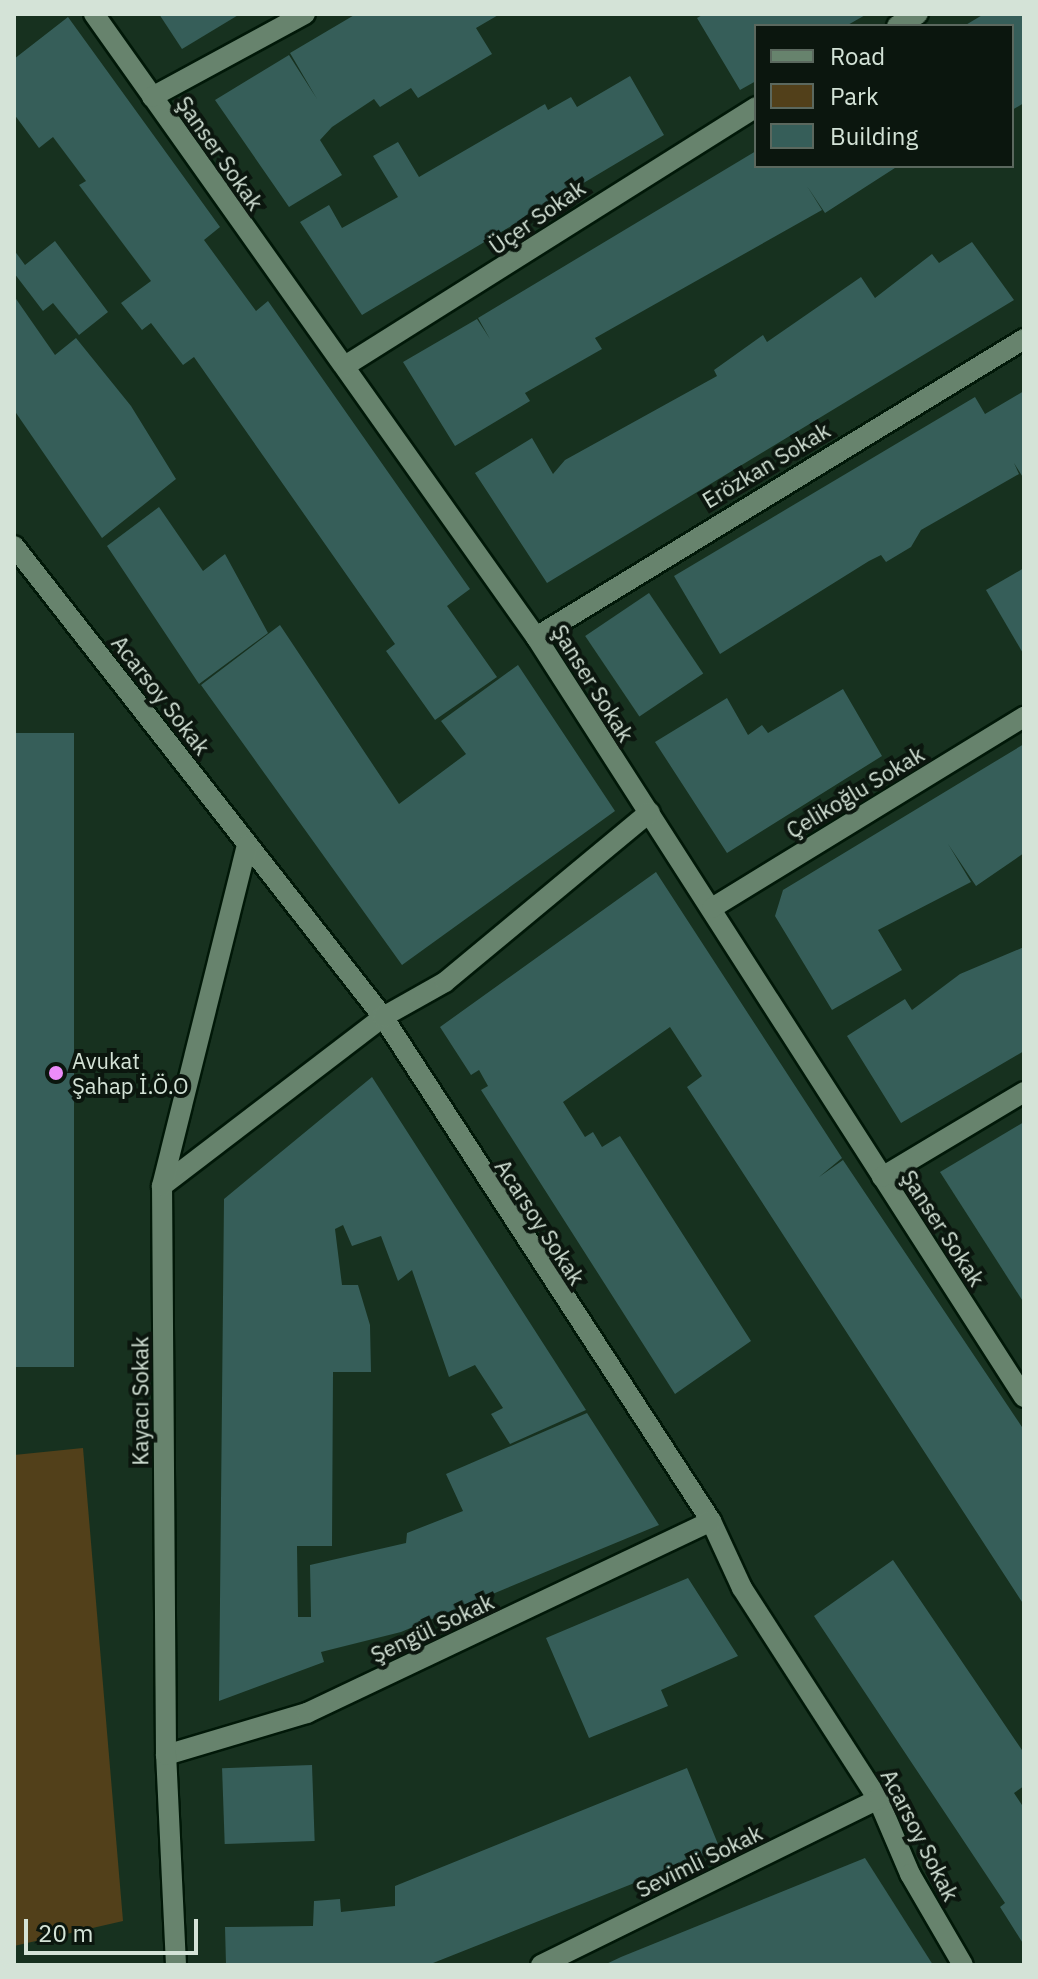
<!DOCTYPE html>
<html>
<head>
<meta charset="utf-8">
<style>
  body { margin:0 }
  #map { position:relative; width:1038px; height:1979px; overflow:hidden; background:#17311f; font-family:"IBM Plex Sans",sans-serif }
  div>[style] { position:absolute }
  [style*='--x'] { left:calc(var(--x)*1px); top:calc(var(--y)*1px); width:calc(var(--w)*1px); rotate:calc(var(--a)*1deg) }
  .green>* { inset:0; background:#52401a }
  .building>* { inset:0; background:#365e59; transform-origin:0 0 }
  .roads { filter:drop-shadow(2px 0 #011808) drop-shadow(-2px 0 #011808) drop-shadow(0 2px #011808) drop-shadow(0 -2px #011808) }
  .minor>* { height:20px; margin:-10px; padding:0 10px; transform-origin:10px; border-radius:10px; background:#67836d }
  .dots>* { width:22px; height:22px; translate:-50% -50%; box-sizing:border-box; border:4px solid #0b160e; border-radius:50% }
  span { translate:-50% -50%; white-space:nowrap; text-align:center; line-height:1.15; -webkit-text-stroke:8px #0b160e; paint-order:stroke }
  .street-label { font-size:22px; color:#d4e3d7 }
  .poi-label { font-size:22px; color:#d4e3d7 }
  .left { translate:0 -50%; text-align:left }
  .frame { position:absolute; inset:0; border:16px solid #d4e3d7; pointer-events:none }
  .legend { position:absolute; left:754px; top:24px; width:260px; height:144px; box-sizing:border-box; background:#0b160e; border:2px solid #5b685e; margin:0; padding:10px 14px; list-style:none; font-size:24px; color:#d4e3d7 }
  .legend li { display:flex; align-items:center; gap:16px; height:40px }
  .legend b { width:40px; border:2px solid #5b685e }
  .scale { position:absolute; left:24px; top:1919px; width:174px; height:36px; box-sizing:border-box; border:4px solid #d4e3d7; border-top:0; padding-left:10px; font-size:24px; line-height:28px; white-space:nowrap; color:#d4e3d7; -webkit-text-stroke:6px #0b160e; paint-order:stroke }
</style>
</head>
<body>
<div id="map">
  <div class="green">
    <i style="clip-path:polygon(83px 1448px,123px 1921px,14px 1946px,14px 1455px)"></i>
  </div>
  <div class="building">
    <i style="clip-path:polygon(159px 14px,240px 14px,182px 49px)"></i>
    <i style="clip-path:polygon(356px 14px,500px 14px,476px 28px,492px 54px,418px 98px,411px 88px,380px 107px,374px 99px,332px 127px,320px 140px,342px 175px,289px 207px,215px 100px,289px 55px,317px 99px,290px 53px)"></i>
    <i style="clip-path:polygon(704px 14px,867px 14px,846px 26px,756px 26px,756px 81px,740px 90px,697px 18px)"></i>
    <i style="clip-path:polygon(984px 14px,1024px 14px,1024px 103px,1012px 110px,1012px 26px,964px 26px)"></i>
    <i style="clip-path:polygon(68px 17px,220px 227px,204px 240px,256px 311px,268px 301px,470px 589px,447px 606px,497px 677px,435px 720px,386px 651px,395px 644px,194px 357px,183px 365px,151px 323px,142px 330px,121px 303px,151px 281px,79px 185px,86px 181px,53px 137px,39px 148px,14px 114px,14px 59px)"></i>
    <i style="clip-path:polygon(630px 76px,664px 135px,362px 315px,300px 222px,329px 205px,342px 228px,398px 197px,373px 156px,398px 142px,419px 177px,545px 104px,548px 110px,571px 97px,577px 107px)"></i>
    <i style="clip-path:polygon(756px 151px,756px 166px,898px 166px,825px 213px,807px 186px,822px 210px,595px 338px,602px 349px,525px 393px,530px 401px,455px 446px,403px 362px,477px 319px,490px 339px,478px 318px)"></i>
    <i style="clip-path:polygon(55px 241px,108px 312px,79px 335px,53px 303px,43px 311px,14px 273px,14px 250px,25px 265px)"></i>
    <i style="clip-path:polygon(972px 242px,1014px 300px,547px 583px,475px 473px,532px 438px,553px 474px,565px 460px,717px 376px,714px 370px,763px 335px,767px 342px,861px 277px,875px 298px,932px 254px,939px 263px)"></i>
    <i style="clip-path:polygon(14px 296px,55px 355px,76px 338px,131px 406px,176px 479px,102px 538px,14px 410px)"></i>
    <i style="clip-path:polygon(1024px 391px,1024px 479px,1014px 463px,1019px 474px,921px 530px,911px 547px,886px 562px,881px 555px,869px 561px,720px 654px,674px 576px,975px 397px,985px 414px)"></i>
    <i style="clip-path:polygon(159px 507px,203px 571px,225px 554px,268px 633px,199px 684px,107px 546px)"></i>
    <i style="clip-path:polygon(1024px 568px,1024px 655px,986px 590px)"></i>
    <i style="left:649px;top:593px;width:97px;height:77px;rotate:56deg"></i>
    <i style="clip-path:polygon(280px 625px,399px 804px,466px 754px,441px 721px,518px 665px,615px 811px,402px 965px,201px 685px)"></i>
    <i style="clip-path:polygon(843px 689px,882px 756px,727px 853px,655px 742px,727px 698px,748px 735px,762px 725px,768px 733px)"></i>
    <i style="left:74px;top:733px;width:634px;height:60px;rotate:90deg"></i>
    <i style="clip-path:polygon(1024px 744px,1024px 853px,976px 886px,948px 844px,971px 882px,878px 930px,902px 970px,832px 1010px,775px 916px,783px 890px)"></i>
    <i style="clip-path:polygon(656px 872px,842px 1158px,819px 1177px,843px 1160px,1024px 1430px,1024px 1605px,687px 1087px,702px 1076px,670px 1027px,563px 1102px,585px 1137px,593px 1132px,602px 1147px,620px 1136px,751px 1341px,675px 1394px,481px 1090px,488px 1086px,479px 1070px,471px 1075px,440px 1027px)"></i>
    <i style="clip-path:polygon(1024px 947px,1024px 1051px,901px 1123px,847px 1036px,905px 999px,912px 1010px,960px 974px)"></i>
    <i style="clip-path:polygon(372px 1077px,586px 1410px,510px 1444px,491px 1414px,503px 1408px,475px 1365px,449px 1377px,412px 1270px,398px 1281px,381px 1236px,352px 1246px,343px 1225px,335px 1229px,342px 1285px,358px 1285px,370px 1325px,371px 1372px,333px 1372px,332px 1546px,297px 1546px,298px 1617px,311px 1617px,310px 1565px,406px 1543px,407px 1533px,463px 1511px,446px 1474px,587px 1413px,659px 1525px,401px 1632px,321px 1652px,324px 1662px,219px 1701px,224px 1199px)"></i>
    <i style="clip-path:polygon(1024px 1122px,1024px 1303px,940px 1172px)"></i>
    <i style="clip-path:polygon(893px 1560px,1024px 1753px,1024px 1786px,1014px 1793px,1024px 1808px,1024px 1945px,1000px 1907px,1005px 1903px,814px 1616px)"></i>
    <i style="clip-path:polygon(688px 1578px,738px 1656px,661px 1690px,668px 1706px,589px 1738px,546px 1638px)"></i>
    <i style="left:312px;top:1765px;width:76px;height:90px;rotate:88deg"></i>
    <i style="clip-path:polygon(687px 1768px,720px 1849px,428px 1965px,226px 1965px,225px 1927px,313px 1926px,314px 1901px,340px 1899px,341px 1912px,395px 1906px,395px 1886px)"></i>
    <i style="clip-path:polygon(865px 1858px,933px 1965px,604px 1965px,621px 1957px)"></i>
  </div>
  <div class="roads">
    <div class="minor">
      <i style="--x:94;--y:14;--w:764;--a:54.65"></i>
      <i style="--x:536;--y:637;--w:903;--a:57.3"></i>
      <i style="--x:897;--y:26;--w:24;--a:-30"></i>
      <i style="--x:152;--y:97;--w:174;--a:-28.5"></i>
      <i style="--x:345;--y:366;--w:486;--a:-32.2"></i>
      <i style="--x:14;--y:546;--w:598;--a:51.92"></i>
      <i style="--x:383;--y:1017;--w:601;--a:56.94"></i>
      <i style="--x:711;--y:1521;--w:74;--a:65.2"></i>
      <i style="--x:742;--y:1588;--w:251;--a:57.2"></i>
      <i style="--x:878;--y:1799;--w:82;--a:66.9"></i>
      <i style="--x:910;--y:1874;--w:105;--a:59.8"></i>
      <i style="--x:536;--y:637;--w:572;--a:-31.41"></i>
      <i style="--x:712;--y:908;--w:366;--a:-31.5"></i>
      <i style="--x:882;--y:1177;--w:165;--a:-30.9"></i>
      <i style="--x:162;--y:1186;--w:278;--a:-37.4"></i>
      <i style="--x:383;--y:1017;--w:71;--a:-29.4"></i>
      <i style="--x:445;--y:982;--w:266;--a:-39.7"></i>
      <i style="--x:166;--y:1755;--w:147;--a:-16.6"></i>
      <i style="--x:307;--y:1713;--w:447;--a:-25.4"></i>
      <i style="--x:176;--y:1965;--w:210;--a:-92.7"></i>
      <i style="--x:166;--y:1755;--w:569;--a:-90.4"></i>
      <i style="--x:162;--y:1186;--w:350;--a:-76"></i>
      <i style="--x:541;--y:1965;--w:376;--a:-26.2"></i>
    </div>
  </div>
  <div class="dots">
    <i style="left:56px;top:1073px;background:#ec8cfa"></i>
  </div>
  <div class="street-label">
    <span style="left:220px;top:153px;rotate:55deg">Şanser Sokak</span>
    <span style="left:537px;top:217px;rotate:-35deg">Üçer Sokak</span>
    <span style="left:766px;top:465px;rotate:-31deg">Erözkan Sokak</span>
    <span style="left:593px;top:683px;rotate:58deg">Şanser Sokak</span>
    <span style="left:161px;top:695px;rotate:52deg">Acarsoy Sokak</span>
    <span style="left:855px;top:792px;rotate:-31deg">Çelikoğlu Sokak</span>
    <span style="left:540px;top:1222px;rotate:57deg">Acarsoy Sokak</span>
    <span style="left:943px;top:1228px;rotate:57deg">Şanser Sokak</span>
    <span style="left:140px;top:1401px;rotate:-90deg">Kayacı Sokak</span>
    <span style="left:432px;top:1628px;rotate:-25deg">Şengül Sokak</span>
    <span style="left:920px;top:1835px;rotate:63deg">Acarsoy Sokak</span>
    <span style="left:699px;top:1861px;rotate:-26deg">Sevimli Sokak</span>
  </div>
  <div class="poi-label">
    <span class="left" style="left:72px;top:1073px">Avukat<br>Şahap İ.Ö.O</span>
  </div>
  <div class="frame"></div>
  <ul class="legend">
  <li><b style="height:10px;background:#67836d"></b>Road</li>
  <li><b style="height:22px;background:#52401a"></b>Park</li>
  <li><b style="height:22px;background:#365e59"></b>Building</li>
  </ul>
  <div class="scale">20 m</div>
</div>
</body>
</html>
